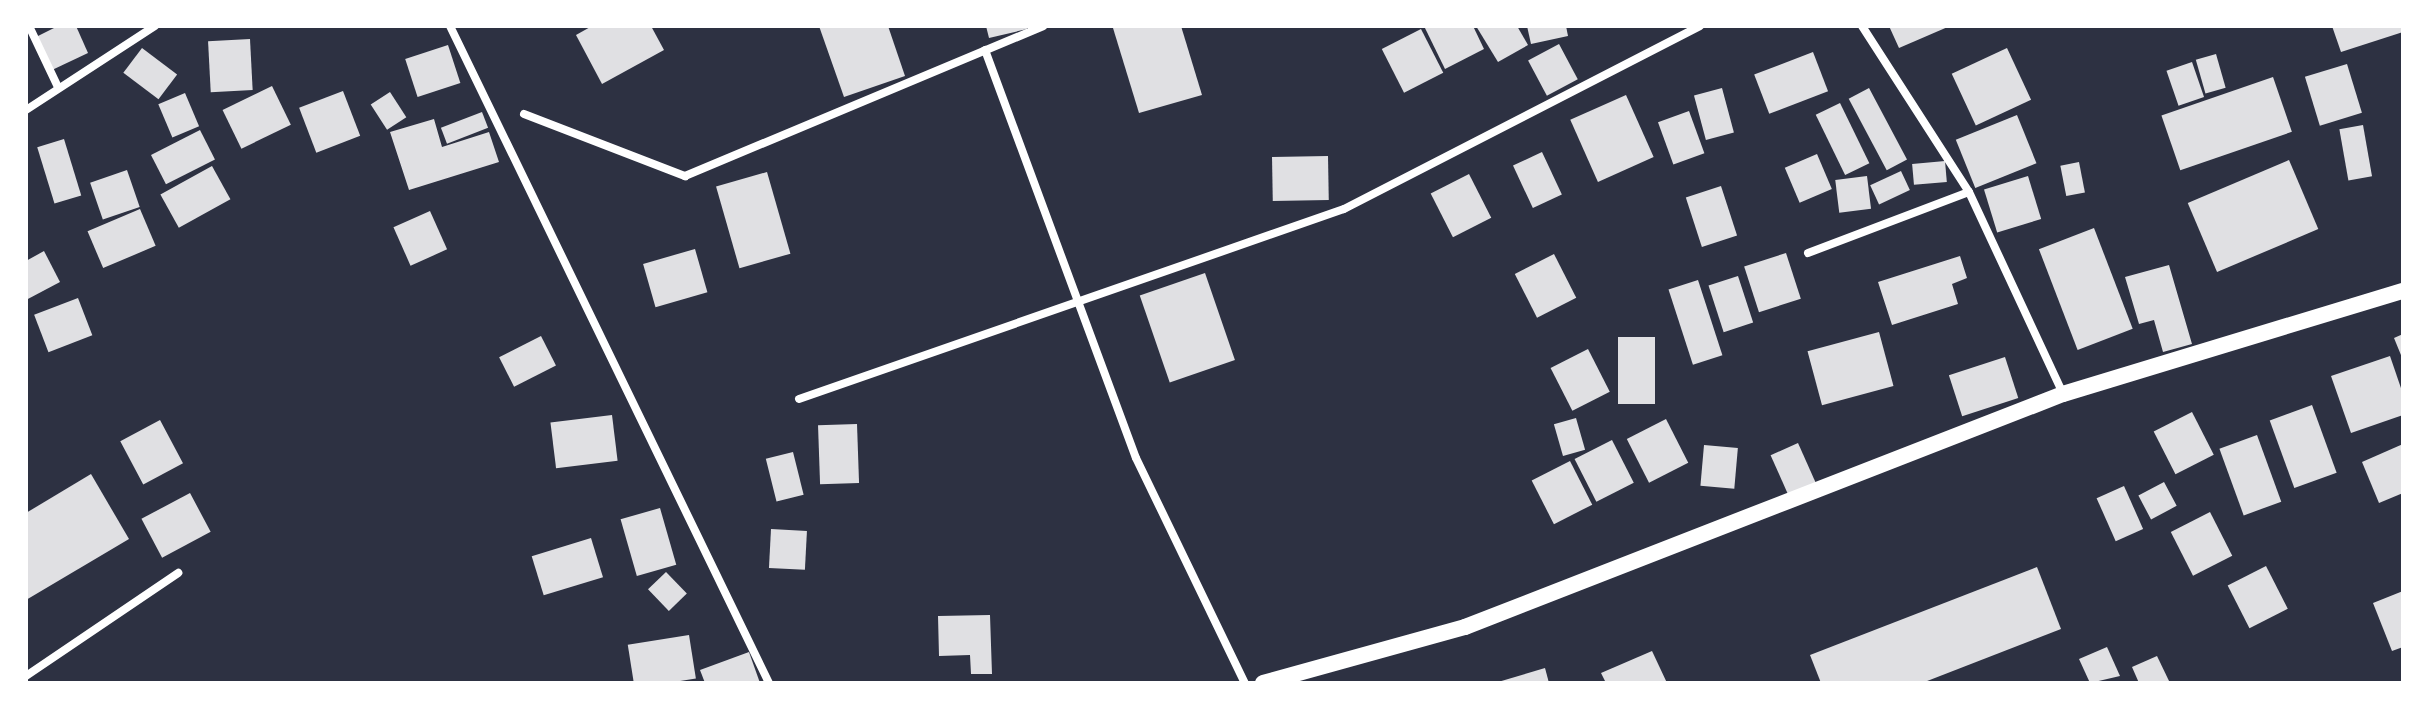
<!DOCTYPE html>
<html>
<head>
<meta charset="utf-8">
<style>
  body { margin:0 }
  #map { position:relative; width:2429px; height:709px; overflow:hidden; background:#2d3142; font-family:"Fira Sans",sans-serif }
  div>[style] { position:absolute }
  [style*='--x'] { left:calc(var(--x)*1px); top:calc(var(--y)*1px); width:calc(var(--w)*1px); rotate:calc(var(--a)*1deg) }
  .building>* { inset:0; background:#e0e0e3; transform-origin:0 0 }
  .minor>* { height:8px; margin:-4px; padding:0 4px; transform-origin:4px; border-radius:4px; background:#fff }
  .secondary>* { height:16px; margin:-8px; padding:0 8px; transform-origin:8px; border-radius:8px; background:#fff }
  span { translate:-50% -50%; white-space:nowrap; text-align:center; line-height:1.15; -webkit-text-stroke:6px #fff; paint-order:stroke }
  .frame { position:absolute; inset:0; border:28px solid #fff; pointer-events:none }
</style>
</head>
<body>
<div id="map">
  <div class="building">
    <i style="clip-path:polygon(58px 26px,76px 26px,88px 53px,52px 70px,36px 37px)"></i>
    <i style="clip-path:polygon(592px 26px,651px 26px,664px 50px,602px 84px,576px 35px)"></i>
    <i style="clip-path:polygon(819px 26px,888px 26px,905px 76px,844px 97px)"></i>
    <i style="clip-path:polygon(986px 26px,1026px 26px,1027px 29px,989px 38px)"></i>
    <i style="clip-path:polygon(1181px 26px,1202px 95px,1139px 113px,1113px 28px)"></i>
    <i style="clip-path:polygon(1424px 26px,1473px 26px,1484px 49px,1445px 69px)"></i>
    <i style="clip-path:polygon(1476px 26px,1517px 26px,1528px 45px,1498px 62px)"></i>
    <i style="clip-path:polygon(1527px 26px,1566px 26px,1568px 36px,1531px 44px)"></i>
    <i style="clip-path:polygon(1889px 26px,1950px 26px,1899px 48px)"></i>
    <i style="clip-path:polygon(2332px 26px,2403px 26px,2403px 32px,2341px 52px)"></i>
    <i style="left:1421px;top:29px;width:49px;height:44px;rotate:63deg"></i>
    <i style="left:250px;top:39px;width:51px;height:42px;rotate:87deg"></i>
    <i style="left:1559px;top:44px;width:40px;height:35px;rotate:62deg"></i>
    <i style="left:448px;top:45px;width:40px;height:45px;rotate:72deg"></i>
    <i style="left:142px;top:48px;width:44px;height:31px;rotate:37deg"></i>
    <i style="left:2007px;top:48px;width:57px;height:61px;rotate:65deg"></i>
    <i style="left:1813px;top:52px;width:42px;height:63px;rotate:69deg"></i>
    <i style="left:2216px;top:54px;width:35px;height:21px;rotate:74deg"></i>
    <i style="left:2192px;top:62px;width:37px;height:27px;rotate:71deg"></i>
    <i style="left:2347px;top:64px;width:51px;height:44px;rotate:73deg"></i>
    <i style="left:2273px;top:77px;width:58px;height:118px;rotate:71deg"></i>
    <i style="left:272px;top:86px;width:43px;height:55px;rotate:64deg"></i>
    <i style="left:1722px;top:88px;width:46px;height:29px;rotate:75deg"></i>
    <i style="left:1869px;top:88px;width:81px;height:23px;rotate:62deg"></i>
    <i style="left:343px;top:91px;width:48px;height:47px;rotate:69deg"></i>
    <i style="left:390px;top:92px;width:30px;height:23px;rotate:57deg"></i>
    <i style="left:185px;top:93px;width:36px;height:29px;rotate:67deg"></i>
    <i style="left:1626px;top:95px;width:68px;height:61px;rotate:66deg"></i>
    <i style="left:1840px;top:103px;width:67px;height:27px;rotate:64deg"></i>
    <i style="left:1689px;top:111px;width:45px;height:33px;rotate:70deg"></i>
    <i style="left:482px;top:112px;width:17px;height:44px;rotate:69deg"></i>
    <i style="left:2017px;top:115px;width:52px;height:66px;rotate:68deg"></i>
    <i style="clip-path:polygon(434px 119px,442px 147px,489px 132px,499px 162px,409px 190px,390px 132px)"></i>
    <i style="left:2363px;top:125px;width:52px;height:24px;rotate:80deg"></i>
    <i style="left:200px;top:130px;width:33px;height:55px;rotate:63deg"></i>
    <i style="left:64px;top:139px;width:59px;height:28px;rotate:73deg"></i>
    <i style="left:1542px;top:152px;width:47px;height:32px;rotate:65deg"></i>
    <i style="left:1817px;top:154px;width:38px;height:35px;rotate:67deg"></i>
    <i style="left:1328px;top:156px;width:44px;height:56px;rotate:89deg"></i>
    <i style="left:2289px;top:160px;width:75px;height:110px;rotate:67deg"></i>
    <i style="left:1945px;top:161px;width:21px;height:33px;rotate:85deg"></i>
    <i style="left:2079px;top:162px;width:31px;height:19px;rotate:79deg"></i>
    <i style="left:212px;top:166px;width:38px;height:59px;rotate:61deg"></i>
    <i style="left:127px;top:170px;width:39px;height:39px;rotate:71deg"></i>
    <i style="left:1901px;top:171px;width:21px;height:34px;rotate:65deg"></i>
    <i style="left:767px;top:172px;width:85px;height:53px;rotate:74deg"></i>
    <i style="left:1469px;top:174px;width:49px;height:43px;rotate:63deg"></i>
    <i style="left:1867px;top:176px;width:33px;height:32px;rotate:83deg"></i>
    <i style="left:2028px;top:176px;width:45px;height:46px;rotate:73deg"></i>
    <i style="left:1721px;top:186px;width:52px;height:37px;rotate:72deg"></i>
    <i style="left:140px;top:209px;width:40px;height:57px;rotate:67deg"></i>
    <i style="left:430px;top:211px;width:42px;height:40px;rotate:66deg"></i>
    <i style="left:2094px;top:228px;width:108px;height:59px;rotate:69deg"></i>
    <i style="left:695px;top:249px;width:45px;height:54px;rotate:74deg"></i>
    <i style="clip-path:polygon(44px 251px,60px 282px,26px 300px,26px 261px)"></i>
    <i style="left:1786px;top:253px;width:48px;height:44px;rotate:72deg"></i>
    <i style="left:1554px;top:254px;width:49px;height:44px;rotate:63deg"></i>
    <i style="clip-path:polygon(1960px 256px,1967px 278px,1952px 284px,1958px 304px,1892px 325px,1878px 282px)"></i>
    <i style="clip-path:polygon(2169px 265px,2192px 344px,2163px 352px,2154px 320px,2139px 324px,2125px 277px)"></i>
    <i style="left:1205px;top:273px;width:92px;height:69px;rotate:71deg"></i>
    <i style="left:1738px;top:276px;width:49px;height:31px;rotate:72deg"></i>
    <i style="left:1698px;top:280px;width:79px;height:31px;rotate:72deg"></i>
    <i style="left:78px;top:298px;width:40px;height:47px;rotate:69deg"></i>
    <i style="left:1879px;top:332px;width:56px;height:74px;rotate:75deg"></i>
    <i style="clip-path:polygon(2403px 334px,2403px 360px,2394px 338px)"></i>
    <i style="left:541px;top:336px;width:33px;height:47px;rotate:63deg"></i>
    <i style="left:1618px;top:337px;width:37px;height:67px"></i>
    <i style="left:1588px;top:349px;width:48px;height:42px;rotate:63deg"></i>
    <i style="clip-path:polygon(2390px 356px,2403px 394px,2403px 415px,2351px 433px,2331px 376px)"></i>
    <i style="left:2005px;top:357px;width:43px;height:59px;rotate:72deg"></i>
    <i style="left:2312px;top:405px;width:72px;height:45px;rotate:70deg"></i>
    <i style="left:2192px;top:412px;width:48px;height:43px;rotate:63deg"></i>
    <i style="left:612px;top:415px;width:46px;height:62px;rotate:83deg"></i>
    <i style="left:1576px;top:418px;width:33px;height:23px;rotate:74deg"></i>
    <i style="left:1666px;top:419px;width:49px;height:44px;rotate:63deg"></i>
    <i style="left:160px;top:420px;width:49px;height:45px;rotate:62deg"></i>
    <i style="left:857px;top:424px;width:59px;height:39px;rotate:88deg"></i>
    <i style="left:2257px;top:435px;width:71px;height:40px;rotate:70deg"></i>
    <i style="left:1612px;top:440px;width:48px;height:42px;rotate:63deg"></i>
    <i style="left:1798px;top:443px;width:46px;height:30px;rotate:66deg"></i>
    <i style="clip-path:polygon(2403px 444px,2403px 493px,2379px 503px,2362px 462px)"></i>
    <i style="left:1704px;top:445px;width:34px;height:41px;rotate:5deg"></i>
    <i style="left:793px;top:452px;width:44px;height:28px;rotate:76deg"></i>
    <i style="left:1570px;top:461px;width:49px;height:43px;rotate:63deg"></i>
    <i style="clip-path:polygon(91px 474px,129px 539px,26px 600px,26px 513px)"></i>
    <i style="left:2164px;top:482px;width:27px;height:29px;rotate:62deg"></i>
    <i style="left:2124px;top:486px;width:47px;height:30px;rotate:66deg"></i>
    <i style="left:190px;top:493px;width:44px;height:55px;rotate:62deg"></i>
    <i style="left:660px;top:508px;width:59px;height:41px;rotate:74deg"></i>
    <i style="left:2210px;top:512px;width:49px;height:44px;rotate:63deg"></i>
    <i style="left:771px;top:529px;width:36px;height:39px;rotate:3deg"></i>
    <i style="left:591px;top:538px;width:41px;height:62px;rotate:73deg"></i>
    <i style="left:2266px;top:566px;width:48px;height:43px;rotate:63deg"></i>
    <i style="clip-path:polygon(2037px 567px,2061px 629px,1922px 683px,1821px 683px,1810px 655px)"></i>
    <i style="left:666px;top:572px;width:30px;height:25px;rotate:46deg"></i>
    <i style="clip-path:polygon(2403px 591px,2403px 647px,2392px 651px,2373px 603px)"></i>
    <i style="clip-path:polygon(990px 615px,992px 674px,971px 674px,970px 655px,939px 656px,938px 616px)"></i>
    <i style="left:689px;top:635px;width:44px;height:62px;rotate:81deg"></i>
    <i style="clip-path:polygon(2107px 647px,2120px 676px,2090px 683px,2079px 659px)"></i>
    <i style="clip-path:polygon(1652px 651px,1667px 683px,1606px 683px,1601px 673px)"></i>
    <i style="clip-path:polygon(749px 652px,760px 683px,705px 683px,700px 670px)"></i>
    <i style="clip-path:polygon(2157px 656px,2170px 683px,2139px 683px,2132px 667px)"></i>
    <i style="clip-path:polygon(1545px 668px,1549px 683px,1498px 683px,1498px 682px)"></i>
  </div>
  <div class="minor">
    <i style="--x:29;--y:26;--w:68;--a:64.6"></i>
    <i style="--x:450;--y:26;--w:730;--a:64.1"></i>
    <i style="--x:1862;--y:26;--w:197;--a:57.2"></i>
    <i style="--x:1969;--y:192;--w:223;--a:65"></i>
    <i style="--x:985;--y:50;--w:435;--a:69.7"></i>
    <i style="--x:1136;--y:458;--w:250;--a:64.2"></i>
    <i style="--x:26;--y:110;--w:154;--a:-33.1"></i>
    <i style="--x:524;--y:114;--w:173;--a:21.1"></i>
    <i style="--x:685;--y:176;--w:388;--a:-22.7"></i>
    <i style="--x:1808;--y:253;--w:172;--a:-20.8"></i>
    <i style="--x:799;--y:399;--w:577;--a:-19.22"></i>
    <i style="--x:1344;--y:209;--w:400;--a:-27.2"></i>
    <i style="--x:26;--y:676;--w:184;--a:-34.1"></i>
  </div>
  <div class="secondary">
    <i style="--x:1263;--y:683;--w:210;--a:-15.5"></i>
    <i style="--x:1465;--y:627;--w:642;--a:-21.29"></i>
    <i style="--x:2063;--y:394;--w:355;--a:-16.9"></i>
  </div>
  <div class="frame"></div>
</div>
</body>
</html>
